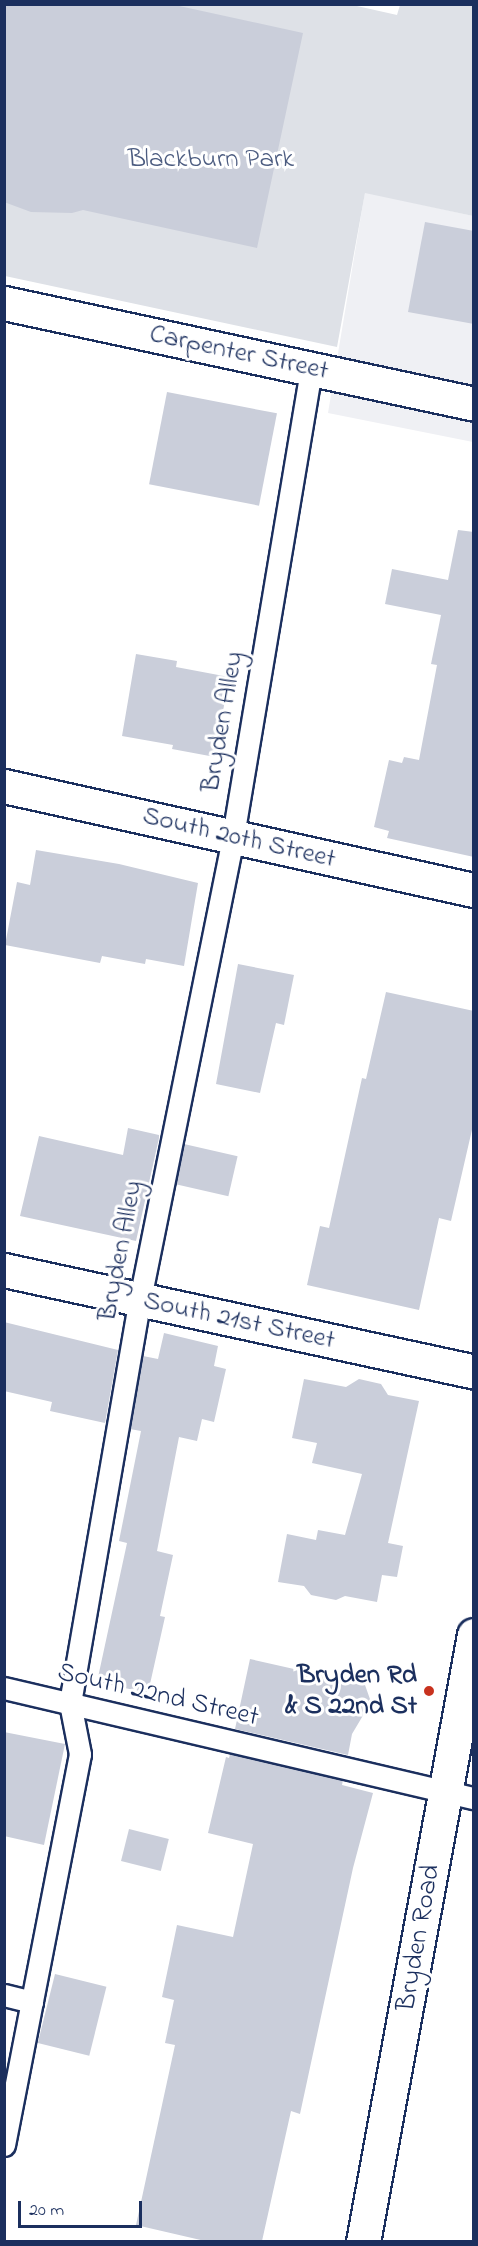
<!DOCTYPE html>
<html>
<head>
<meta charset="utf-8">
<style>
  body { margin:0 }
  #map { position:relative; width:478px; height:2246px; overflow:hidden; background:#fff; font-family:"Indie Flower",sans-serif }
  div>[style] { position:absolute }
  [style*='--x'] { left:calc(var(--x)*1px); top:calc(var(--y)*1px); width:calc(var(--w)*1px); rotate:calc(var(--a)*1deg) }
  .built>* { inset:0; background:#eff0f4 }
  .green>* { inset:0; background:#dee1e7 }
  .building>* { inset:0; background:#caceda; transform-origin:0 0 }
  .roads { filter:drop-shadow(2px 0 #1b2f5e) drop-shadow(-2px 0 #1b2f5e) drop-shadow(0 2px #1b2f5e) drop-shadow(0 -2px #1b2f5e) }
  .lane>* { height:21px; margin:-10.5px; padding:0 10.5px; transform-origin:10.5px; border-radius:10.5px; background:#fff }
  .street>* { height:33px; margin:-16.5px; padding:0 16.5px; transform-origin:16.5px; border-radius:16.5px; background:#fff }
  .dots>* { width:16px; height:16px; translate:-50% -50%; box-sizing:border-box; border:3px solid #fff; border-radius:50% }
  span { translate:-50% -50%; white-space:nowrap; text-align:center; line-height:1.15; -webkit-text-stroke:6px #fff; paint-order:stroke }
  .park-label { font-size:27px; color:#4c5c80 }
  .street-label { font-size:27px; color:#1b2f5e }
  .poi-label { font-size:27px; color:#1b2f5e; font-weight:700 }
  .right { translate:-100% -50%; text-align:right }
  .frame { position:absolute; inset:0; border:6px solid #1b2f5e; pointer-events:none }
  .scale { position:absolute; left:18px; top:2201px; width:124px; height:27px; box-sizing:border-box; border:3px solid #1b2f5e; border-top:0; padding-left:8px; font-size:18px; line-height:21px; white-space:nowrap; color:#1b2f5e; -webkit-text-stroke:4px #fff; paint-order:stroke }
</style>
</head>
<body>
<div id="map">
  <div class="built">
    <i style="clip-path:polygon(365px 192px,473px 216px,473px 442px,328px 413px)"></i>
  </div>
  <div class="green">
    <i style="clip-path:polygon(348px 4px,397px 15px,400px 5px,473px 5px,473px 216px,365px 193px,337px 347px,5px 276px,5px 5px)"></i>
  </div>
  <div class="building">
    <i style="clip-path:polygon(4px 4px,170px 4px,303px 33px,257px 248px,83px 210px,72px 213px,31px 212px,4px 202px)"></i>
    <i style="clip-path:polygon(425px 222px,474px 231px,474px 324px,408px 312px)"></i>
    <i style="left:167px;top:392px;width:112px;height:94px;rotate:11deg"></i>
    <i style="clip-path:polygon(458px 530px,474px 532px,474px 857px,387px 838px,389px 831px,374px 827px,389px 760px,402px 763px,404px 757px,419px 760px,437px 665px,431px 664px,441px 615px,385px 604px,392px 569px,448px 580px)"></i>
    <i style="clip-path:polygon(136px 654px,177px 661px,176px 667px,229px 677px,215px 757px,172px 749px,173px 745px,122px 736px)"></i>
    <i style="clip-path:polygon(36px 850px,119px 864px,198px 883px,184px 966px,146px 959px,145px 964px,102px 956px,100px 963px,5px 945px,17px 882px,30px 885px)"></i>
    <i style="clip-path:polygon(238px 964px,294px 975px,284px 1025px,276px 1023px,260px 1093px,216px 1084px)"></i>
    <i style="clip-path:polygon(386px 992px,474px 1011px,474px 1121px,451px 1221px,439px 1218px,419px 1310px,307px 1285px,320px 1226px,329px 1228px,362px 1078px,366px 1079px)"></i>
    <i style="clip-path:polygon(128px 1128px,159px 1135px,159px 1138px,136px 1241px,20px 1216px,39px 1136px,123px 1155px)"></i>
    <i style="left:184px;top:1144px;width:55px;height:41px;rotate:13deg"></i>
    <i style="clip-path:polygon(4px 1322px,118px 1350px,105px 1423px,50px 1411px,52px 1402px,4px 1391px)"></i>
    <i style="clip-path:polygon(164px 1333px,218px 1346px,214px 1366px,226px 1369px,214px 1422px,202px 1419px,197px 1441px,179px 1437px,157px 1551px,173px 1555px,160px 1616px,165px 1617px,148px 1693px,97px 1682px,127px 1543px,119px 1541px,141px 1431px,130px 1429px,143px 1356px,158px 1359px)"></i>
    <i style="clip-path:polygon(304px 1379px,346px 1387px,359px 1379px,381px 1384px,388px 1395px,419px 1401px,388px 1543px,403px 1546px,397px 1577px,382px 1575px,377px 1602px,345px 1596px,336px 1600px,311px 1595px,304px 1586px,278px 1582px,287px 1534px,316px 1540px,318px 1530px,345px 1535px,362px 1474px,312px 1463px,317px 1443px,292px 1438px)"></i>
    <i style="clip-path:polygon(250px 1659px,365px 1685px,371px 1702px,352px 1734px,348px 1755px,235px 1729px)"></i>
    <i style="clip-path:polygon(4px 1732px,65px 1744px,44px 1845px,4px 1836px)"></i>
    <i style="clip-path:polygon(230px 1754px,343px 1780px,342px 1785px,373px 1793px,353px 1868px,300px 2114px,291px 2111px,262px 2241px,205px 2241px,136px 2225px,175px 2045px,165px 2043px,174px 2000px,162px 1997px,177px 1925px,233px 1937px,253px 1844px,208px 1833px,226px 1757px,229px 1758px)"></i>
    <i style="left:129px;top:1829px;width:41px;height:33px;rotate:14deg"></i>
    <i style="left:55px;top:1974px;width:53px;height:71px;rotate:14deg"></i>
  </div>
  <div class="roads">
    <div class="lane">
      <i style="--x:4;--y:1688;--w:483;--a:13.2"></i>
      <i style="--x:4;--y:1995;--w:29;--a:14"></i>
      <i style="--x:4;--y:2145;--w:398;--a:-79"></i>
      <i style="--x:80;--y:1754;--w:52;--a:-101.1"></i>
      <i style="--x:70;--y:1703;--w:410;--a:-80.2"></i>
      <i style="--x:140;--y:1299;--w:472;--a:-78.6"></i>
      <i style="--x:233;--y:836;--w:474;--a:-80.5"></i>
    </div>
    <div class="street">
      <i style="--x:4;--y:303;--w:481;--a:12.1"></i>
      <i style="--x:4;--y:786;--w:481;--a:12.5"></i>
      <i style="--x:4;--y:1270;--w:481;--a:12.2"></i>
      <i style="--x:363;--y:2242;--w:617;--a:-79.64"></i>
    </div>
  </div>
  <div class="dots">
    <i style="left:429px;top:1691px;background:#c8321e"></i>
  </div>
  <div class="park-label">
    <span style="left:211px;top:160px">Blackburn Park</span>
  </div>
  <div class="street-label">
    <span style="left:239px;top:353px;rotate:12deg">Carpenter Street</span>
    <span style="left:223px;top:722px;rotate:-80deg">Bryden Alley</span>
    <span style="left:239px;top:838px;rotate:13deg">South 20th Street</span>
    <span style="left:121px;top:1251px;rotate:-79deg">Bryden Alley</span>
    <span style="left:239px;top:1321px;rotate:12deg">South 21st Street</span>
    <span style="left:158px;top:1695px;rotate:13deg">South 22nd Street</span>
    <span style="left:419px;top:1938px;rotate:-80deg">Bryden Road</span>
  </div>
  <div class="poi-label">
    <span class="right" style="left:417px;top:1691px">Bryden Rd<br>&amp; S 22nd St</span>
  </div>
  <div class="frame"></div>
  <div class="scale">20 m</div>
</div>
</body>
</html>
